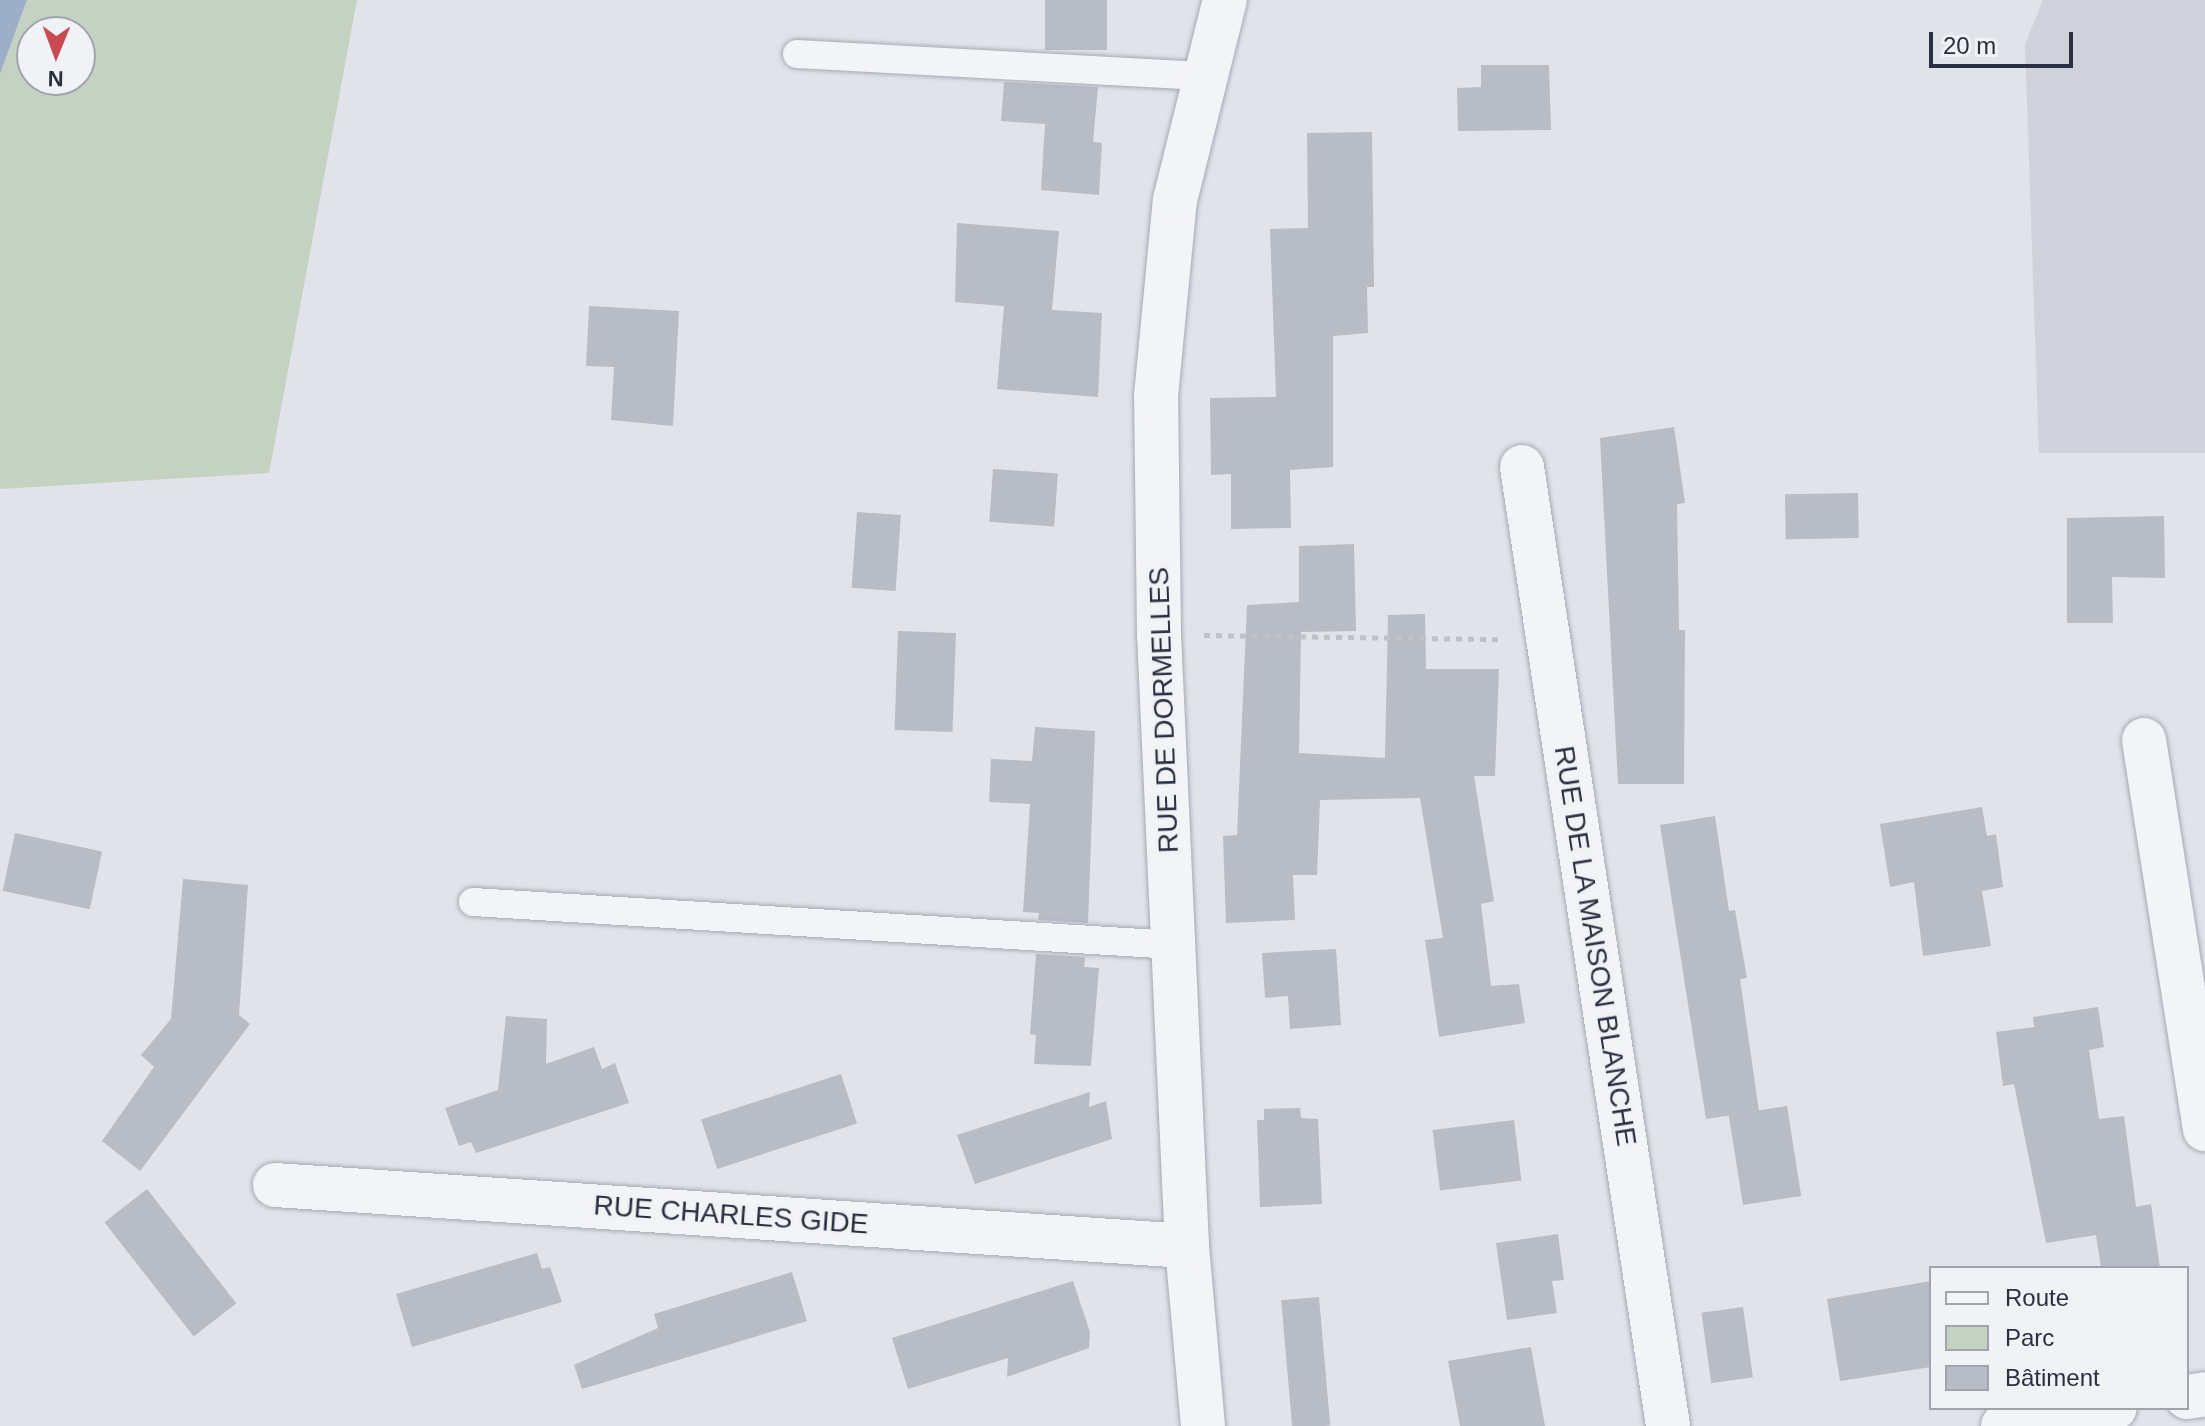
<!DOCTYPE html>
<html>
<head>
<meta charset="utf-8">
<style>
	body { margin:0 }
	#map { position:relative; width:2205px; height:1426px; overflow:hidden; background:#e0e3e9; font-family:Arial,sans-serif }
	div>[style] { position:absolute }
	.built>* { inset:0; background:#cfd2da }
	.green>* { inset:0; background:#c5d2c2 }
	.water>* { inset:0; background:#9daec7 }
	.building>* { inset:0; background:#b8bcc5; transform-origin:0 0 }
	.path>* { height:5px; margin-top:-2.5px; transform-origin:0; background:repeating-linear-gradient(90deg,#bfc1c7 0 6px,transparent 0 12px) }
	.roads { filter:drop-shadow(0 0 2px #a6aab3) drop-shadow(0 0 2px #a6aab3) }
	.service>* { height:28px; margin:-14px; padding:0 14px; transform-origin:14px; border-radius:14px; background:#f3f4f7 }
	.minor>* { height:44px; margin:-22px; padding:0 22px; transform-origin:22px; border-radius:22px; background:#f3f4f7 }
	span { translate:-50% -50%; white-space:nowrap; text-align:center; line-height:1.15; -webkit-text-stroke:7px #f0f2f6; paint-order:stroke }
	.street-label { font-size:28px; color:#2a303f }
	.legend { position:absolute; left:1929px; top:1266px; width:260px; height:144px; box-sizing:border-box; background:#f0f2f6; border:2px solid #a1a4ad; margin:0; padding:10px 14px; list-style:none; font-size:24px; color:#2a303f }
	.legend li { display:flex; align-items:center; gap:16px; height:40px }
	.legend b { width:40px; border:2px solid #a1a4ad }
	.north { position:absolute; left:16px; top:16px; width:80px; height:80px; box-sizing:border-box; background:#f0f2f6; border:2px solid #a1a4ad; border-radius:50%; rotate:181deg; font-size:22px; font-weight:700; line-height:32px; text-align:center; color:#2a303f }
	.north::after { content:''; display:block; margin:auto; width:28px; height:36px; background:#c84b54; clip-path:polygon(50% 0,100% 100%,50% 72%,0 100%) }
	.scale { position:absolute; left:1929px; top:32px; width:144px; height:36px; box-sizing:border-box; border:4px solid #2a303f; border-top:0; padding-left:10px; font-size:24px; line-height:28px; white-space:nowrap; color:#2a303f; -webkit-text-stroke:6px #f0f2f6; paint-order:stroke }
</style>
</head>
<body>
<div id="map">
	<div class="built">
		<i style="clip-path:polygon(2043px 0,2205px 0,2205px 453px,2039px 453px,2025px 44px)"></i>
	</div>
	<div class="green">
		<i style="clip-path:polygon(evenodd,27px 0,357px 0,269px 473px,0 489px,0 74px,27px 0,32px 32px,80px 32px,80px 80px,32px 80px,32px 32px)"></i>
	</div>
	<div class="water">
		<i style="clip-path:polygon(0 0,27px 0,0 74px)"></i>
	</div>
	<div class="building">
		<i style="left:1045px;top:0;width:62px;height:50px"></i>
		<i style="clip-path:polygon(1481px 65px,1549px 65px,1551px 130px,1458px 131px,1457px 88px,1481px 87px)"></i>
		<i style="clip-path:polygon(1004px 82px,1098px 87px,1093px 142px,1102px 143px,1099px 195px,1041px 190px,1045px 124px,1001px 121px)"></i>
		<i style="clip-path:polygon(1372px 132px,1374px 287px,1367px 287px,1368px 333px,1333px 336px,1333px 467px,1290px 470px,1291px 528px,1231px 529px,1231px 474px,1211px 475px,1210px 398px,1276px 397px,1270px 229px,1308px 228px,1307px 133px)"></i>
		<i style="clip-path:polygon(957px 223px,1059px 231px,1052px 310px,1102px 313px,1098px 397px,997px 389px,1004px 306px,955px 302px)"></i>
		<i style="clip-path:polygon(589px 306px,679px 311px,673px 426px,611px 420px,614px 367px,586px 366px)"></i>
		<i style="clip-path:polygon(1674px 427px,1685px 503px,1677px 504px,1679px 630px,1685px 630px,1684px 784px,1618px 784px,1600px 438px)"></i>
		<i style="left:993px;top:469px;width:65px;height:53px;rotate:4deg"></i>
		<i style="left:1858px;top:493px;width:45px;height:73px;rotate:89deg"></i>
		<i style="left:857px;top:512px;width:44px;height:76px;rotate:4deg"></i>
		<i style="clip-path:polygon(2164px 516px,2165px 578px,2112px 577px,2113px 623px,2067px 623px,2067px 518px)"></i>
		<i style="clip-path:polygon(1354px 544px,1356px 631px,1301px 632px,1299px 753px,1385px 758px,1388px 615px,1425px 614px,1426px 669px,1499px 669px,1495px 776px,1474px 776px,1494px 901px,1481px 904px,1491px 986px,1519px 984px,1525px 1023px,1439px 1037px,1425px 940px,1443px 938px,1420px 798px,1320px 800px,1317px 875px,1293px 875px,1295px 920px,1226px 923px,1223px 836px,1237px 835px,1247px 605px,1299px 602px,1299px 546px)"></i>
		<i style="left:898px;top:631px;width:58px;height:99px;rotate:2deg"></i>
		<i style="clip-path:polygon(1035px 727px,1095px 731px,1088px 923px,1038px 920px,1039px 913px,1023px 912px,1030px 804px,989px 802px,991px 759px,1032px 761px)"></i>
		<i style="clip-path:polygon(1982px 807px,1987px 836px,1996px 834px,2003px 887px,1982px 891px,1991px 946px,1923px 956px,1914px 882px,1890px 887px,1880px 824px)"></i>
		<i style="clip-path:polygon(1715px 816px,1729px 911px,1735px 910px,1747px 978px,1740px 979px,1759px 1111px,1706px 1119px,1660px 825px)"></i>
		<i style="left:15px;top:833px;width:89px;height:59px;rotate:12deg"></i>
		<i style="clip-path:polygon(183px 879px,248px 885px,239px 1015px,250px 1024px,140px 1171px,102px 1141px,154px 1067px,141px 1055px,171px 1019px)"></i>
		<i style="clip-path:polygon(1336px 949px,1341px 1025px,1290px 1029px,1288px 996px,1265px 998px,1262px 953px)"></i>
		<i style="clip-path:polygon(1036px 954px,1085px 957px,1084px 967px,1099px 968px,1091px 1066px,1034px 1064px,1036px 1035px,1030px 1034px)"></i>
		<i style="clip-path:polygon(2098px 1007px,2104px 1047px,2089px 1050px,2099px 1119px,2124px 1116px,2136px 1207px,2151px 1204px,2160px 1268px,2101px 1268px,2096px 1235px,2046px 1243px,2014px 1084px,2003px 1086px,1996px 1032px,2034px 1027px,2033px 1017px)"></i>
		<i style="clip-path:polygon(506px 1016px,547px 1019px,546px 1064px,594px 1047px,602px 1069px,615px 1063px,629px 1103px,476px 1153px,471px 1142px,459px 1146px,445px 1108px,498px 1090px)"></i>
		<i style="left:841px;top:1074px;width:52px;height:147px;rotate:72deg"></i>
		<i style="clip-path:polygon(1090px 1092px,1089px 1107px,1106px 1101px,1112px 1139px,975px 1184px,957px 1135px)"></i>
		<i style="left:1787px;top:1106px;width:91px;height:59px;rotate:81deg"></i>
		<i style="clip-path:polygon(1300px 1108px,1301px 1118px,1318px 1119px,1322px 1204px,1260px 1207px,1257px 1120px,1264px 1120px,1264px 1109px)"></i>
		<i style="left:1514px;top:1120px;width:61px;height:82px;rotate:83deg"></i>
		<i style="left:147px;top:1189px;width:145px;height:54px;rotate:52deg"></i>
		<i style="clip-path:polygon(1558px 1234px,1564px 1280px,1552px 1281px,1557px 1313px,1507px 1320px,1496px 1243px)"></i>
		<i style="clip-path:polygon(537px 1253px,542px 1269px,550px 1267px,562px 1302px,412px 1347px,396px 1294px)"></i>
		<i style="clip-path:polygon(792px 1272px,807px 1321px,582px 1389px,574px 1365px,658px 1328px,654px 1314px)"></i>
		<i style="clip-path:polygon(1073px 1281px,1090px 1332px,1089px 1348px,1007px 1377px,1008px 1358px,908px 1389px,892px 1338px)"></i>
		<i style="clip-path:polygon(1931px 1281px,1931px 1367px,1840px 1381px,1827px 1299px)"></i>
		<i style="left:1319px;top:1297px;width:129px;height:38px;rotate:85deg"></i>
		<i style="left:1743px;top:1307px;width:71px;height:42px;rotate:82deg"></i>
		<i style="clip-path:polygon(1531px 1347px,1545px 1426px,1460px 1426px,1448px 1361px)"></i>
	</div>
	<div class="path">
		<i style="left:1204px;top:635px;width:298px;rotate:0.8deg"></i>
	</div>
	<div class="roads">
		<div class="service">
			<i style="left:797px;top:54px;width:410px;rotate:3.1deg"></i>
			<i style="left:473px;top:902px;width:702px;rotate:3.51deg"></i>
		</div>
		<div class="minor">
			<i style="left:1522px;top:467px;width:970px;rotate:81.34deg"></i>
			<i style="left:2144px;top:740px;width:394px;rotate:81.1deg"></i>
			<i style="left:275px;top:1185px;width:914px;rotate:3.83deg"></i>
			<i style="left:2187px;top:1397px;width:18px;rotate:-9deg"></i>
			<i style="left:1203px;top:1426px;width:181px;rotate:-95.1deg"></i>
			<i style="left:1187px;top:1246px;width:612px;rotate:-92.62deg"></i>
			<i style="left:1159px;top:635px;width:239px;rotate:-90.7deg"></i>
			<i style="left:1156px;top:396px;width:197px;rotate:-84.5deg"></i>
			<i style="left:1175px;top:200px;width:206px;rotate:-76deg"></i>
			<i style="left:2003px;top:1426px;width:113px;rotate:-9.1deg"></i>
		</div>
	</div>
	<div class="street-label">
		<span style="left:1164px;top:710px;rotate:-92deg">RUE DE DORMELLES</span>
		<span style="left:1595px;top:946px;rotate:81deg">RUE DE LA MAISON BLANCHE</span>
		<span style="left:731px;top:1215px;rotate:4deg">RUE CHARLES GIDE</span>
	</div>
	<ul class="legend">
	<li><b style="height:10px;background:#f3f4f7"></b>Route</li>
	<li><b style="height:22px;background:#c5d2c2"></b>Parc</li>
	<li><b style="height:22px;background:#b8bcc5"></b>Bâtiment</li>
	</ul>
	<div class="north">N</div>
	<div class="scale">20 m</div>
</div>
</body>
</html>
